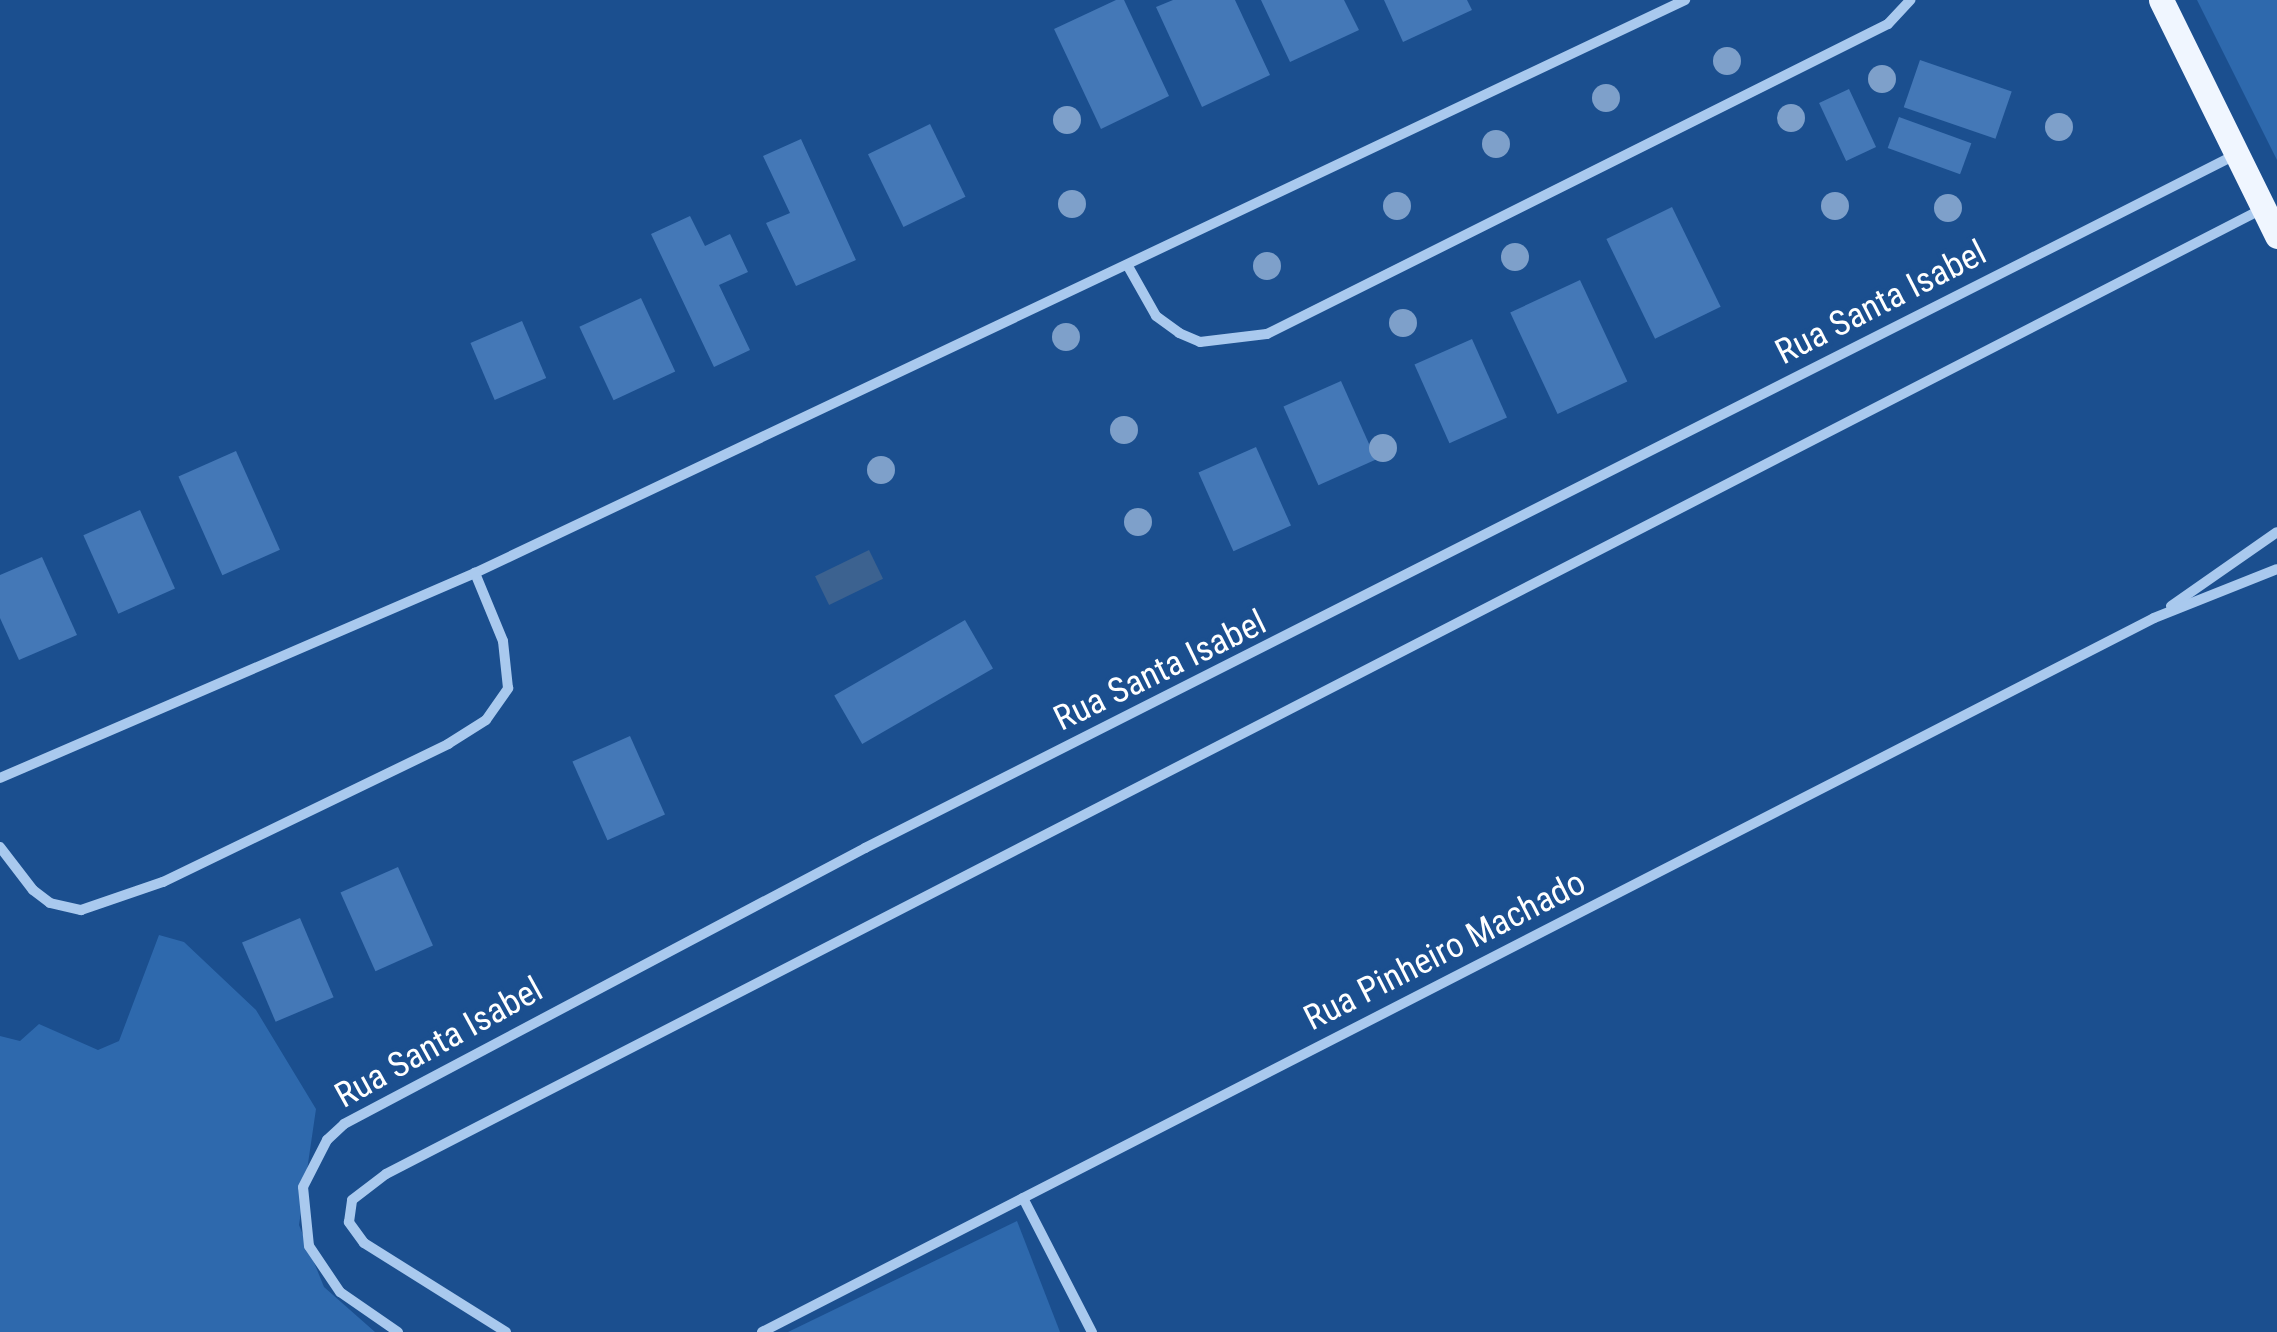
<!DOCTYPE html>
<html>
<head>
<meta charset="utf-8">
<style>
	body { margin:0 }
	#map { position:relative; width:2277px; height:1332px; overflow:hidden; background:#1b4f8f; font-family:"Roboto Condensed",sans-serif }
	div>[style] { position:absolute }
	.green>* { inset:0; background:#2e69ad }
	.water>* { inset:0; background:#3c6290; transform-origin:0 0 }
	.building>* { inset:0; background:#4478b7; transform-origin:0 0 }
	.minor>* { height:10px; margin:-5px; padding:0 5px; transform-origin:5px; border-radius:5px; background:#a9c9ee }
	.primary>* { height:25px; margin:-12.5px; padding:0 12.5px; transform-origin:12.5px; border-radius:12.5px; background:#f0f6ff }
	.trees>* { width:28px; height:28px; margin:-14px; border-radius:50%; background:#7ea0ca }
	span { translate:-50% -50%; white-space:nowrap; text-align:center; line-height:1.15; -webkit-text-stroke:8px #1b4f8f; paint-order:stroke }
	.street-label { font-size:35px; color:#fff }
</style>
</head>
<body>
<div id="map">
	<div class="green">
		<i style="clip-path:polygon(2197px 0,2277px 0,2277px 160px)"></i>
		<i style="clip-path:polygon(159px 935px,184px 942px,256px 1010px,316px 1109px,299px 1225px,324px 1287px,375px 1332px,0 1332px,0 1036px,20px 1041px,39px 1024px,98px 1050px,119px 1041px)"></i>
		<i style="clip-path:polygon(1017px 1221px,1060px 1332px,788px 1332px)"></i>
	</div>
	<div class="water">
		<i style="left:869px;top:550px;width:32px;height:60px;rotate:64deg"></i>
	</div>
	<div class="building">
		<i style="clip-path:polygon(1116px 0,1124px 0,1169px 96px,1101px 129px,1054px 29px)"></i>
		<i style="clip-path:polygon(1173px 0,1235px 0,1270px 75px,1202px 107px,1156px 7px)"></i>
		<i style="clip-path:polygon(1261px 0,1344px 0,1359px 30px,1290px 62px)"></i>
		<i style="clip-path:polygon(1384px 0,1467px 0,1472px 10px,1403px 42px)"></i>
		<i style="left:1920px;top:60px;width:97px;height:50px;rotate:19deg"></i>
		<i style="left:1849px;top:89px;width:64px;height:33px;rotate:65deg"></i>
		<i style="left:1899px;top:117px;width:77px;height:33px;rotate:20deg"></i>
		<i style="left:930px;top:124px;width:81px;height:69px;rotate:64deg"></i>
		<i style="clip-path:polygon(801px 139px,856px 260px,796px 286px,766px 223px,790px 213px,763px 156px)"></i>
		<i style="left:1672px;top:207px;width:111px;height:73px;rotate:64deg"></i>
		<i style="clip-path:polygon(690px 216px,705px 246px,730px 234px,748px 272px,719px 285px,750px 350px,714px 367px,651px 234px)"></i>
		<i style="left:1580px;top:280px;width:112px;height:77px;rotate:65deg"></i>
		<i style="left:641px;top:298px;width:81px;height:68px;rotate:65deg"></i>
		<i style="left:522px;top:321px;width:62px;height:56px;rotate:67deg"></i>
		<i style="left:1472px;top:339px;width:86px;height:63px;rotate:66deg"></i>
		<i style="left:1341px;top:381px;width:86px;height:63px;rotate:66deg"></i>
		<i style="left:1256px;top:447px;width:86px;height:63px;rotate:66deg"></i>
		<i style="left:236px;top:451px;width:108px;height:63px;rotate:66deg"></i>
		<i style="left:140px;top:510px;width:86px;height:62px;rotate:66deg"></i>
		<i style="clip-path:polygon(42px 557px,77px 635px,19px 660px,0 618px,0 575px)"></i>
		<i style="left:965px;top:620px;width:56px;height:151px;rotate:60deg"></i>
		<i style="left:630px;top:736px;width:86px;height:63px;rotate:66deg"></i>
		<i style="left:398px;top:867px;width:86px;height:63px;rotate:66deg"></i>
		<i style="left:300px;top:918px;width:86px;height:63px;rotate:67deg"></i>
	</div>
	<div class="minor">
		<i style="left:1129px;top:268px;width:55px;rotate:60.6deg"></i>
		<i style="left:1156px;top:316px;width:29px;rotate:36deg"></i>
		<i style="left:1179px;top:333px;width:23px;rotate:23deg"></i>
		<i style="left:1200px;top:342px;width:67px;rotate:-6.8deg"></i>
		<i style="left:1267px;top:334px;width:694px;rotate:-26.53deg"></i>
		<i style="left:1888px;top:24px;width:33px;rotate:-47deg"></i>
		<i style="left:2171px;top:606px;width:129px;rotate:-34.9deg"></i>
		<i style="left:0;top:778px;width:517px;rotate:-23.34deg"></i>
		<i style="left:475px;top:573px;width:1339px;rotate:-25.34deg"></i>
		<i style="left:0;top:847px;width:54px;rotate:52.5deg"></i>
		<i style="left:33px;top:890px;width:21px;rotate:37deg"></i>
		<i style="left:50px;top:903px;width:32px;rotate:13deg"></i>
		<i style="left:81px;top:910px;width:87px;rotate:-18.9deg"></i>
		<i style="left:163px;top:882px;width:317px;rotate:-25.8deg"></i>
		<i style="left:448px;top:744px;width:45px;rotate:-32.3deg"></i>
		<i style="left:486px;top:720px;width:39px;rotate:-55deg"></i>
		<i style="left:508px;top:688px;width:47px;rotate:-96.1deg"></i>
		<i style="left:503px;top:641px;width:74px;rotate:-112.4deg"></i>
		<i style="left:1023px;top:1198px;width:151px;rotate:62.8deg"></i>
		<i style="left:398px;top:1332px;width:70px;rotate:-145.4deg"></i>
		<i style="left:340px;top:1292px;width:55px;rotate:-124deg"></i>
		<i style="left:309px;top:1246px;width:59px;rotate:-95.8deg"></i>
		<i style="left:303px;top:1187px;width:53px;rotate:-62.9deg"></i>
		<i style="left:327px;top:1140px;width:23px;rotate:-43deg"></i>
		<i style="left:344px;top:1124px;width:590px;rotate:-27.91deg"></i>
		<i style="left:865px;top:848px;width:1538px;rotate:-26.83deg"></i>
		<i style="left:506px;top:1332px;width:168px;rotate:-147.9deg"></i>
		<i style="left:364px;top:1243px;width:26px;rotate:-126deg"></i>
		<i style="left:349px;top:1222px;width:22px;rotate:-82deg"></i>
		<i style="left:352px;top:1200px;width:43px;rotate:-37.4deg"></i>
		<i style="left:386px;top:1174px;width:2110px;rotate:-27.22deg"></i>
		<i style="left:762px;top:1332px;width:1564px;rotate:-27.15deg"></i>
		<i style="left:2154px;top:618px;width:132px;rotate:-21.7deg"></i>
	</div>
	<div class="primary">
		<i style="left:2161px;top:0;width:263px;rotate:63.8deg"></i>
	</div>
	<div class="trees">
		<i style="left:1727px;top:61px"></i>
		<i style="left:1882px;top:79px"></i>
		<i style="left:1606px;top:98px"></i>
		<i style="left:1791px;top:118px"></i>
		<i style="left:1067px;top:120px"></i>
		<i style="left:2059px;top:127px"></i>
		<i style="left:1496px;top:144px"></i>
		<i style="left:1072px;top:204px"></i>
		<i style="left:1397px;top:206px"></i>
		<i style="left:1835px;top:206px"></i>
		<i style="left:1948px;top:208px"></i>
		<i style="left:1515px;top:257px"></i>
		<i style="left:1267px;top:266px"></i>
		<i style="left:1403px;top:323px"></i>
		<i style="left:1066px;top:337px"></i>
		<i style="left:1124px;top:430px"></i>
		<i style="left:1383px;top:448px"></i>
		<i style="left:881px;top:470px"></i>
		<i style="left:1138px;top:522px"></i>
	</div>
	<div class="street-label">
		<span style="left:1881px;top:303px;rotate:-27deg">Rua Santa Isabel</span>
		<span style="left:1160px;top:671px;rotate:-26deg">Rua Santa Isabel</span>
		<span style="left:1445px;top:951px;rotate:-27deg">Rua Pinheiro Machado</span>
		<span style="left:439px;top:1043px;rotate:-29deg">Rua Santa Isabel</span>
	</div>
</div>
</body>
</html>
